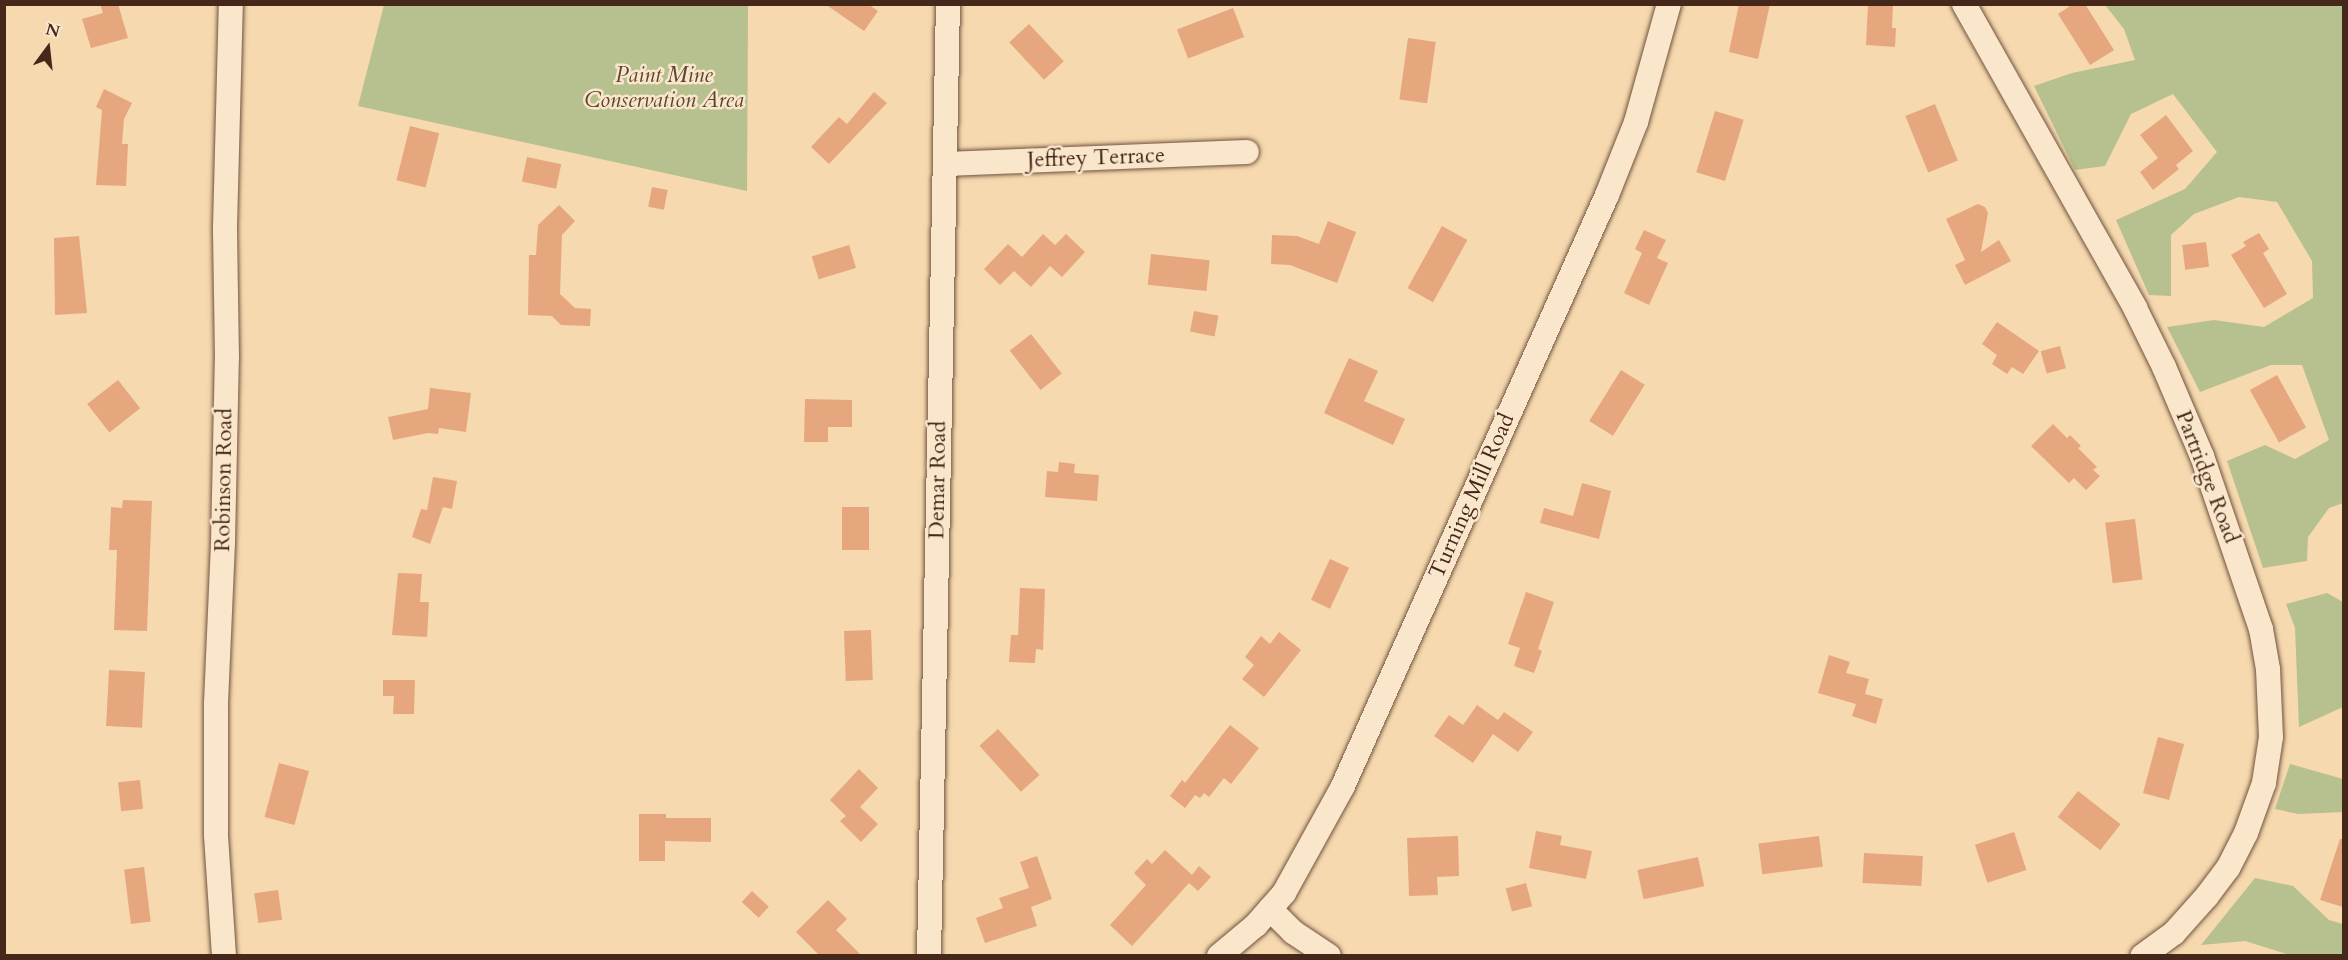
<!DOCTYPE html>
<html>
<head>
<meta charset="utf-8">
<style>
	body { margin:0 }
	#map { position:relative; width:2348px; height:960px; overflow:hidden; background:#f6d9af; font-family:Cardo,serif }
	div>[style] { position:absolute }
	.green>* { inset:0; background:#b7c08f }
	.building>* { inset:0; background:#e6a77e; transform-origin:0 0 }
	.roads { filter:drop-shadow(0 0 2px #71543e) drop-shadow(0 0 2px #71543e) }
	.minor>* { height:24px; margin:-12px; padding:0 12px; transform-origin:12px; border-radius:12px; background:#f9e6cb }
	span { translate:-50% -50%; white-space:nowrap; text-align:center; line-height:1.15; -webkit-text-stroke:5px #f9e6cb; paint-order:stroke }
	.park-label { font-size:22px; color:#5c4631; font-style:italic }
	.street-label { font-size:22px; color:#452819 }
	.frame { position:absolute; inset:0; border:6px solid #452819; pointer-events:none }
	.north { position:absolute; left:18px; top:18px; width:60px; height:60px; -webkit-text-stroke:4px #f9e6cb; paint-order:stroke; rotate:15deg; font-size:16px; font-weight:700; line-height:24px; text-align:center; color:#452819 }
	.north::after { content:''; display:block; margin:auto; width:21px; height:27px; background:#452819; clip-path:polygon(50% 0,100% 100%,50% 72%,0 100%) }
</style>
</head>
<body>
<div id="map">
	<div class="green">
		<i style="clip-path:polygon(384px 5px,748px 5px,747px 191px,358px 106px)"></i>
		<i style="clip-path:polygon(2105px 5px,2343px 5px,2343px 503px,2329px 508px,2308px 537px,2307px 561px,2263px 568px,2227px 461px,2265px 445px,2295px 459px,2329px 440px,2302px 365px,2271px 365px,2200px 392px,2167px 327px,2214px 320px,2264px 327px,2313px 298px,2312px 261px,2277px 202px,2239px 197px,2194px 214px,2171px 235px,2171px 296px,2149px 295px,2116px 220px,2185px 189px,2217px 152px,2173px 94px,2131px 114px,2105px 166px,2075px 170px,2034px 86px,2072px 73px,2135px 60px,2124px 29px)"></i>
		<i style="clip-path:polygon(2327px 593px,2343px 602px,2343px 707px,2299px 727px,2295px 628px,2286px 604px)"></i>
		<i style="clip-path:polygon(2290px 764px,2343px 779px,2343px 812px,2298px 814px,2275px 809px)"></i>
		<i style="clip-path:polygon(2255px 878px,2293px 886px,2329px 920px,2343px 924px,2343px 955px,2290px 955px,2245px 941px,2201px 945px)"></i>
	</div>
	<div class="building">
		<i style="clip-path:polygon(100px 4px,118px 4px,128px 38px,91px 48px,82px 19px,103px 13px)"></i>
		<i style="clip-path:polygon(825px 4px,868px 4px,878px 11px,864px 31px)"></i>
		<i style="clip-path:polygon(1739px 4px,1770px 4px,1758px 59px,1729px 52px)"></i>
		<i style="clip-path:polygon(1868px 4px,1893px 4px,1892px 28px,1896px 28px,1895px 47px,1866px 45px)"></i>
		<i style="clip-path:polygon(2073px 4px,2085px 4px,2114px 50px,2090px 65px,2058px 14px)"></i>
		<i style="left:1233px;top:8px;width:31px;height:60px;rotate:69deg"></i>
		<i style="left:1029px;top:24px;width:51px;height:27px;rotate:47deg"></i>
		<i style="left:1408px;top:38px;width:28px;height:62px;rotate:8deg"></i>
		<i style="clip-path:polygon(104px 89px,132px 103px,124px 119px,122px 144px,128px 144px,126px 186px,96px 185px,102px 110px,96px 107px)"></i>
		<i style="clip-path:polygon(874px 92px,887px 103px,829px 164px,811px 147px,839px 117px,847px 124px)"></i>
		<i style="left:1935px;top:104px;width:61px;height:32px;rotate:68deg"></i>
		<i style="left:1715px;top:111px;width:30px;height:64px;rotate:17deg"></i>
		<i style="clip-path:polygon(2166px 115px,2193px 151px,2176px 165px,2179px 169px,2153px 190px,2140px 172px,2158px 158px,2140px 135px)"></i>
		<i style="left:410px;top:126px;width:30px;height:56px;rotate:14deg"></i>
		<i style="left:527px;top:157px;width:35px;height:25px;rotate:12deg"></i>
		<i style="left:652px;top:187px;width:16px;height:20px;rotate:11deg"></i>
		<i style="clip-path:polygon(1978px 204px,1985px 207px,1988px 213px,1981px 252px,1999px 240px,2011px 261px,1965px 285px,1955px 265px,1965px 260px,1946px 219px)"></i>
		<i style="clip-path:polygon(559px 205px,575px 221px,562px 235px,560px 294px,575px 308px,591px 309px,590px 326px,561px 325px,552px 316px,528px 315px,529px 255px,536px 255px,538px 225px)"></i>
		<i style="clip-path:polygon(1328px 221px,1356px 232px,1337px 283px,1290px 265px,1271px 264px,1272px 235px,1297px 236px,1319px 244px)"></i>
		<i style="left:1442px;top:226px;width:29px;height:71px;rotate:29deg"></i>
		<i style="clip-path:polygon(1644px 230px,1666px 240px,1657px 258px,1668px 263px,1649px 305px,1624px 293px,1642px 253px,1635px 249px)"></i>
		<i style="clip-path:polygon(2259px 233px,2269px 249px,2263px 253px,2287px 294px,2264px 308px,2231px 255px,2246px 246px,2243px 242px)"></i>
		<i style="clip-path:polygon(1043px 234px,1055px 245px,1066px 234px,1085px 252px,1062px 277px,1050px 266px,1031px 287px,1014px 271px,1000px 285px,984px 269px,1008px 244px,1022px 257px)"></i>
		<i style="clip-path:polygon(79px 236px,87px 313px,55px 315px,54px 238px)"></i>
		<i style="left:2206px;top:242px;width:25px;height:24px;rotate:83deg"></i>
		<i style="left:849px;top:245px;width:24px;height:39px;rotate:73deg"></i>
		<i style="left:1151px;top:254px;width:59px;height:31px;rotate:6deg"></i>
		<i style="left:1194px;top:311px;width:25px;height:21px;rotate:11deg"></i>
		<i style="clip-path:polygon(1997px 322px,2039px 351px,2023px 374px,2012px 367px,2007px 374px,1992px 364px,1997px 355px,1982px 344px)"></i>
		<i style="left:1031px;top:334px;width:50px;height:27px;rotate:52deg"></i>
		<i style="left:2060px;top:346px;width:23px;height:20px;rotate:75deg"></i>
		<i style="clip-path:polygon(1349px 358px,1378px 371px,1364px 401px,1405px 419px,1393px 445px,1324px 413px)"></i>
		<i style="left:1621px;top:370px;width:28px;height:60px;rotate:32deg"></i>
		<i style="left:2277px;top:375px;width:60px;height:31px;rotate:61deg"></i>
		<i style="left:118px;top:380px;width:36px;height:39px;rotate:52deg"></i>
		<i style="clip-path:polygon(430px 388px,471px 393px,466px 432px,439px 428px,438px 434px,428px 433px,393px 440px,388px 417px,428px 409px)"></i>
		<i style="clip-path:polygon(805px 399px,852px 400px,852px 427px,828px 427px,828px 442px,804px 442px)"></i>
		<i style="clip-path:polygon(2053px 424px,2067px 438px,2070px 435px,2081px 446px,2078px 448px,2097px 467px,2093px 470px,2100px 476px,2086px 490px,2074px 478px,2069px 483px,2031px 446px)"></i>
		<i style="clip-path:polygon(1059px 462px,1075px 464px,1074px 473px,1099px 475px,1097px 501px,1045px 497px,1047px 471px,1058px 472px)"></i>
		<i style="clip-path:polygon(433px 477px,457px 481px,452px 509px,443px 507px,430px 544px,412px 537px,421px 509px,427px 510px)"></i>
		<i style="clip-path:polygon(1582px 483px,1611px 491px,1599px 539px,1540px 523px,1544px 508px,1573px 516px)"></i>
		<i style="clip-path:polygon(123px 500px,152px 501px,147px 631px,114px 630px,117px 550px,109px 550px,111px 507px,122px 508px)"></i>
		<i style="left:842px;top:507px;width:27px;height:43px"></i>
		<i style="left:2135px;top:519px;width:61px;height:30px;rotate:83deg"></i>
		<i style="left:1330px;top:559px;width:21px;height:45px;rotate:25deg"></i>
		<i style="clip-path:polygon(398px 573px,422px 574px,420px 602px,429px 602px,427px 637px,392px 635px)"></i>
		<i style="clip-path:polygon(1020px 588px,1045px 589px,1043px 650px,1036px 649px,1035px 663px,1009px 662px,1011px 635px,1018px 635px)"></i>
		<i style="clip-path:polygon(1526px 592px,1554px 602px,1538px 649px,1542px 651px,1534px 673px,1514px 666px,1520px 648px,1508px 644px)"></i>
		<i style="left:871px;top:630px;width:50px;height:27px;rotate:88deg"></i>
		<i style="clip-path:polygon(1279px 632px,1301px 650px,1264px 697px,1242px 679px,1254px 665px,1245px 657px,1261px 636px,1270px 644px)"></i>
		<i style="clip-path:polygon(1829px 655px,1850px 662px,1846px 673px,1869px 679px,1865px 694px,1883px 699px,1876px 724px,1852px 716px,1856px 704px,1818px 693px)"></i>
		<i style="left:109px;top:670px;width:36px;height:56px;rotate:3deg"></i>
		<i style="clip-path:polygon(383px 680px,415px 680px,414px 714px,393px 714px,394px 696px,383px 696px)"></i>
		<i style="clip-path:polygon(1477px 705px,1498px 720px,1504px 712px,1533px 732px,1518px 752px,1493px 734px,1473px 763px,1434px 736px,1449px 715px,1463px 725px)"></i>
		<i style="clip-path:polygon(1230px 725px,1259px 748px,1231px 784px,1224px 778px,1209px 797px,1204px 793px,1200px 798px,1195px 795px,1185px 808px,1170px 796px,1182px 780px,1185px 783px)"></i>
		<i style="left:998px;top:729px;width:62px;height:25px;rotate:48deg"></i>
		<i style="left:2158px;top:737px;width:27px;height:58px;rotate:15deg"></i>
		<i style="left:279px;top:763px;width:31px;height:56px;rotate:15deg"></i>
		<i style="clip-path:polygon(859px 769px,878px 788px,860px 807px,878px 824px,861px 842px,840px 821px,846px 816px,830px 800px)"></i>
		<i style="left:140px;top:780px;width:29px;height:22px;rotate:84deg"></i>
		<i style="left:2078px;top:791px;width:54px;height:33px;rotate:38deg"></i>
		<i style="clip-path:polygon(639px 814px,666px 814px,666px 818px,711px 818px,711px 842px,665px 841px,665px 861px,639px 861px)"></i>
		<i style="clip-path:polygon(1536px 831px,1562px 836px,1560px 845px,1592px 851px,1586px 879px,1529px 868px)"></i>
		<i style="left:2014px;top:832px;width:40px;height:41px;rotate:72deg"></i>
		<i style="clip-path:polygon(1458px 836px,1459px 876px,1437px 877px,1438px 895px,1409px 896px,1407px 838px)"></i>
		<i style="left:1819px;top:836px;width:31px;height:61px;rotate:83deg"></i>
		<i style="clip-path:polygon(2340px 839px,2343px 839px,2343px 907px,2320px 900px)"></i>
		<i style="clip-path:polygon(1165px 850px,1192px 875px,1199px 866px,1211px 877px,1198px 891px,1189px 883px,1132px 946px,1110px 925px,1146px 885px,1134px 873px,1147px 859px,1152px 864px)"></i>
		<i style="left:1864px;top:853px;width:59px;height:30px;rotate:3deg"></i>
		<i style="clip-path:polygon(1037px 856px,1052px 899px,1031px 907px,1037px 926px,985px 943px,976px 918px,1003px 908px,999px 898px,1029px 888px,1020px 862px)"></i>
		<i style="left:1698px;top:857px;width:30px;height:62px;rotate:78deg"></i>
		<i style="left:144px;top:867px;width:55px;height:20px;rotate:83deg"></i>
		<i style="left:1526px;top:883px;width:24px;height:21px;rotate:75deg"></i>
		<i style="left:278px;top:890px;width:30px;height:24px;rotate:82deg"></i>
		<i style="left:752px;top:891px;width:23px;height:15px;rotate:43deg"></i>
		<i style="clip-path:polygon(828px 900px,847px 919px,836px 930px,862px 956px,820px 956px,796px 932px)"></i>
	</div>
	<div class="roads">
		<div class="minor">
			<i style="left:1964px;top:4px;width:349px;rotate:60.6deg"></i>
			<i style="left:2135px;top:308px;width:66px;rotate:63.8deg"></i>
			<i style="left:2164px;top:367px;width:97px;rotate:66.9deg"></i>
			<i style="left:2202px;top:456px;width:183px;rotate:71.2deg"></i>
			<i style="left:2261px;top:629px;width:41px;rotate:80.1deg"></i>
			<i style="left:2268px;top:669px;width:68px;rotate:87.5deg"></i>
			<i style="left:2271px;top:737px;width:47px;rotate:98.7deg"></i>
			<i style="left:2264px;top:783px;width:53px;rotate:109.8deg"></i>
			<i style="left:2246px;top:833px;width:39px;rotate:117deg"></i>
			<i style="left:2228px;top:868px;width:35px;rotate:127deg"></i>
			<i style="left:2207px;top:896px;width:50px;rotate:131.7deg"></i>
			<i style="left:2174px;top:933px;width:39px;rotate:144deg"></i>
			<i style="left:945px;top:164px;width:302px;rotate:-2.3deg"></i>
			<i style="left:1270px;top:909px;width:33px;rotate:45deg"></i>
			<i style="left:1293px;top:932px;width:43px;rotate:33.7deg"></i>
			<i style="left:224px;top:956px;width:121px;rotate:-93.8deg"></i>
			<i style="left:216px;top:835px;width:132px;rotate:-90deg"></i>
			<i style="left:216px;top:703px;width:160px;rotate:-87.5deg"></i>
			<i style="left:223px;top:543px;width:185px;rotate:-88.8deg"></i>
			<i style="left:227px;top:358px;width:131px;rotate:-90.9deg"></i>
			<i style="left:225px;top:227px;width:223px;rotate:-88.5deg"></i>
			<i style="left:929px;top:956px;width:952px;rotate:-88.86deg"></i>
			<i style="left:1219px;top:956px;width:48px;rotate:-40deg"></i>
			<i style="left:1256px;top:925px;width:43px;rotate:-48.8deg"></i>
			<i style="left:1284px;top:893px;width:122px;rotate:-61.1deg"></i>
			<i style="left:1343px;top:786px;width:647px;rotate:-65.93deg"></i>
			<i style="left:1607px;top:195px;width:79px;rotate:-68.3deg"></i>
			<i style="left:1636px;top:122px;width:123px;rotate:-74.4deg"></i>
		</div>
	</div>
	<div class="park-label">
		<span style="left:664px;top:88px">Paint Mine<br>Conservation Area</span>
	</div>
	<div class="street-label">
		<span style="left:1096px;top:158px;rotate:-2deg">Jeffrey Terrace</span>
		<span style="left:2207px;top:477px;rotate:69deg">Partridge Road</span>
		<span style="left:224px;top:480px;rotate:-89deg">Robinson Road</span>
		<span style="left:938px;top:480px;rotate:-89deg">Demar Road</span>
		<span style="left:1472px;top:496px;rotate:-66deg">Turning Mill Road</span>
	</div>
	<div class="frame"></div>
	<div class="north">N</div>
</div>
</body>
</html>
